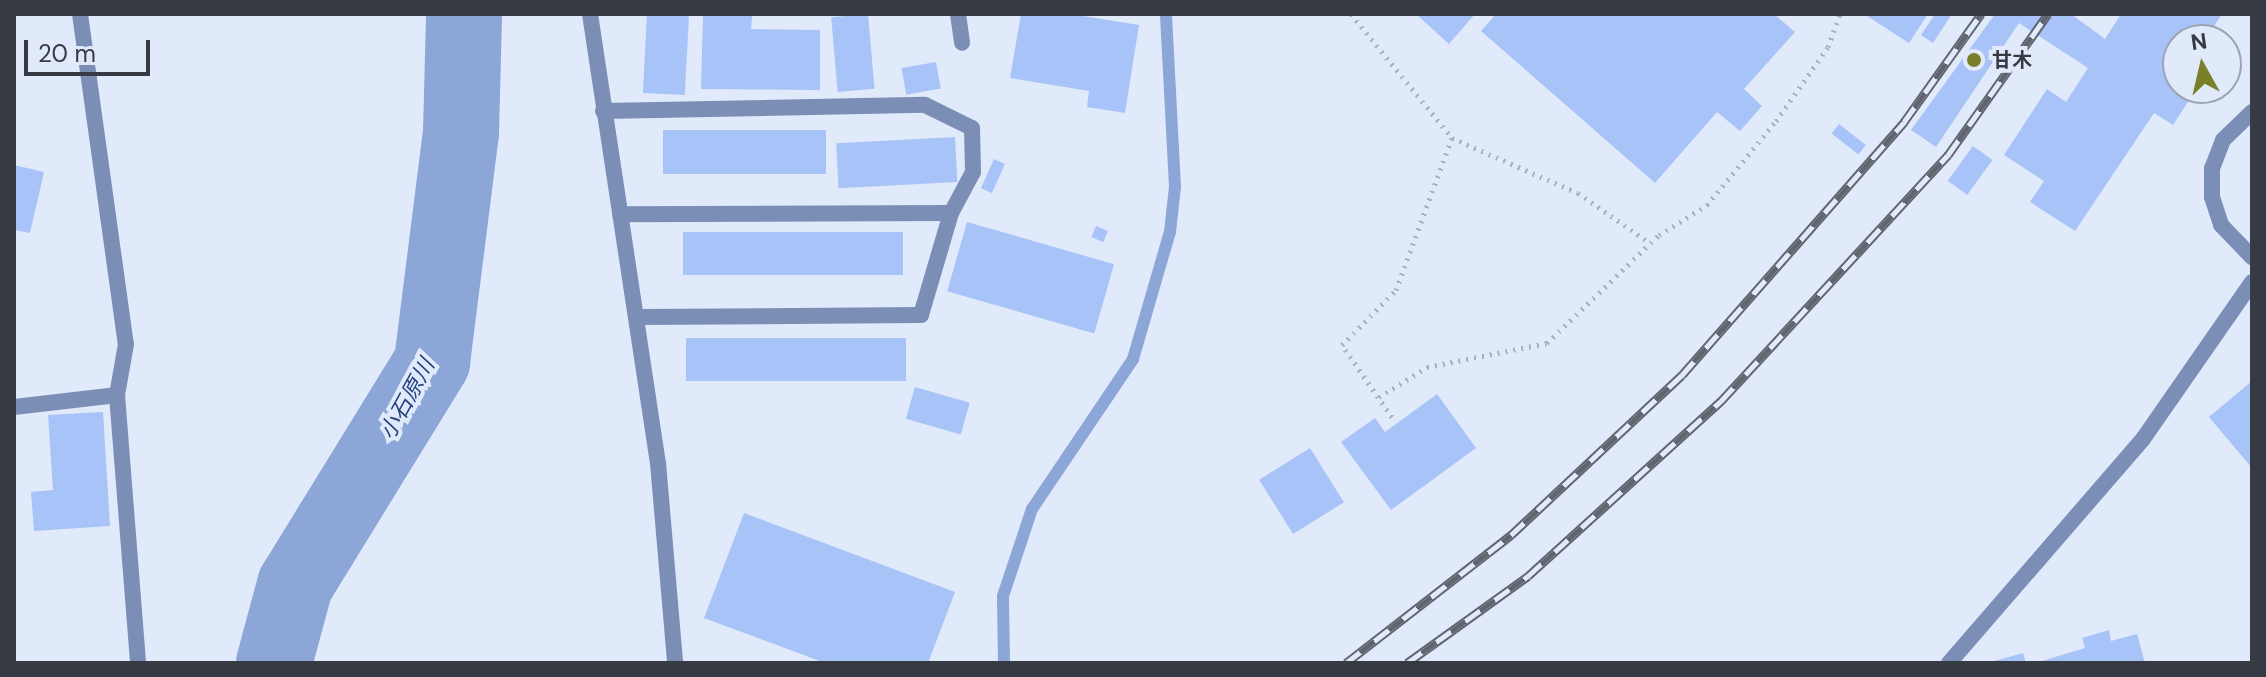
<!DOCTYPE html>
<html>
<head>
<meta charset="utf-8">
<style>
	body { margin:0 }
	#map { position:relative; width:2266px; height:677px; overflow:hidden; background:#e1eafb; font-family:"DM Sans","Noto Sans JP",sans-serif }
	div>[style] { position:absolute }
	.stream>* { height:12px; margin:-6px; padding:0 6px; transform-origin:6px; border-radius:6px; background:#8ca6d8 }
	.river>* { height:76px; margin:-38px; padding:0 38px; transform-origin:38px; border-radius:38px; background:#8ca6d8 }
	.building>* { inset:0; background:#a8c3f7; transform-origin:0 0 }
	.path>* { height:5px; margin-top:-2.5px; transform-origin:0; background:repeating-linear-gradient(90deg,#a9b1bf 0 2px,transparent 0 8px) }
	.street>* { height:16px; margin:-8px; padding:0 8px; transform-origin:8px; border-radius:8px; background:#7b8fb6 }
	.rail>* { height:9px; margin-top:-4.5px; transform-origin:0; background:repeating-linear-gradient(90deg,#e1eafb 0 18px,#60656f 0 36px); box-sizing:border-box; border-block:2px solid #60656f }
	.dots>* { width:22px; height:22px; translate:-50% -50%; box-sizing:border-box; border:4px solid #e1eafb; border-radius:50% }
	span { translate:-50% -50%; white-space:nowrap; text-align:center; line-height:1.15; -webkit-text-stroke:8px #e1eafb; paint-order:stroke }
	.poi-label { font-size:20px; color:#363a42; font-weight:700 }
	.left { translate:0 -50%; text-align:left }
	.water-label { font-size:22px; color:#25427f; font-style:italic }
	.frame { position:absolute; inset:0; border:16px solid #363a42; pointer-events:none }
	.north { position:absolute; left:2162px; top:24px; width:80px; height:80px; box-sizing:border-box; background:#e1eafb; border:2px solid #9da4b1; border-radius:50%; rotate:352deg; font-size:22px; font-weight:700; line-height:32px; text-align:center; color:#363a42 }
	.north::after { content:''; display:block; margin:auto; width:28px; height:36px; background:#7a802a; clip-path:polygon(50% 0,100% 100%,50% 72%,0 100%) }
	.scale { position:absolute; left:24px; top:40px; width:126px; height:36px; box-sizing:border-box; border:4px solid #363a42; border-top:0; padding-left:10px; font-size:24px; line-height:28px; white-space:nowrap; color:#363a42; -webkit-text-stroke:6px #e1eafb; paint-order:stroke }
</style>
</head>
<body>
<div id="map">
	<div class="stream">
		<i style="left:1004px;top:663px;width:67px;rotate:-90.9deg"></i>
		<i style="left:1003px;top:596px;width:92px;rotate:-71.6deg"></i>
		<i style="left:1032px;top:509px;width:181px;rotate:-56deg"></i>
		<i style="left:1133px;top:359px;width:132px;rotate:-73.8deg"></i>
		<i style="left:1170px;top:232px;width:45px;rotate:-83.7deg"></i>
		<i style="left:1175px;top:187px;width:173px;rotate:-93deg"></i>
	</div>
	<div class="river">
		<i style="left:274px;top:663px;width:81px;rotate:-74.9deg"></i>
		<i style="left:295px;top:585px;width:262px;rotate:-58.4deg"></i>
		<i style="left:432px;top:362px;width:232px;rotate:-82.8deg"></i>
		<i style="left:461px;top:132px;width:118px;rotate:-88.5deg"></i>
	</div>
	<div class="building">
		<i style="left:647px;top:14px;width:42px;height:79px;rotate:3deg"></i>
		<i style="left:868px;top:14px;width:75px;height:37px;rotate:85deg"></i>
		<i style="clip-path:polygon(1021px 14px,1070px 14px,1139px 25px,1125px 113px,1087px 107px,1089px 91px,1010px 78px)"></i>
		<i style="clip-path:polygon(1416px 14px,1475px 14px,1449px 44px)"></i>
		<i style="clip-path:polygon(1496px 14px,1774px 14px,1795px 32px,1744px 89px,1762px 106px,1740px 131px,1717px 112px,1655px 183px,1481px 31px)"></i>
		<i style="clip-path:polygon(1864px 14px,1928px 14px,1909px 43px)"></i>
		<i style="clip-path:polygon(1935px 14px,1952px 14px,1933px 43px,1921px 35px)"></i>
		<i style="clip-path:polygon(1995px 14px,2071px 14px,2105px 39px,2121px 14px,2222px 14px,2205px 40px,2178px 40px,2178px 88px,2197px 88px,2173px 125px,2154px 113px,2075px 231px,2030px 202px,2044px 181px,2004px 155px,2047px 89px,2066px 102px,2088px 68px,2019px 23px,1936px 147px,1911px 130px)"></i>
		<i style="clip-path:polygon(703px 15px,752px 16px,751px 29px,820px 30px,820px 90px,701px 89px)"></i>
		<i style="left:936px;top:62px;width:27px;height:35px;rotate:80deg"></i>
		<i style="left:1839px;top:124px;width:34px;height:12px;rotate:38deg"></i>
		<i style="left:663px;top:130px;width:163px;height:44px"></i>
		<i style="left:955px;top:137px;width:45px;height:119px;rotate:87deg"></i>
		<i style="left:1973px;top:146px;width:24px;height:43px;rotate:36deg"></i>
		<i style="left:994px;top:159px;width:12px;height:32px;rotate:24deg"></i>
		<i style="clip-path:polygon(14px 165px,44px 172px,30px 233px,14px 230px)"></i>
		<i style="left:967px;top:222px;width:153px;height:72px;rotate:16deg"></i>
		<i style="left:1096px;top:226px;width:13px;height:12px;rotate:23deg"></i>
		<i style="left:683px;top:232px;width:220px;height:43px"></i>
		<i style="left:686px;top:338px;width:220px;height:43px"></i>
		<i style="clip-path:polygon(2252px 381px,2252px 468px,2209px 417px)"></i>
		<i style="left:915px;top:387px;width:57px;height:33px;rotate:16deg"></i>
		<i style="clip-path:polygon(1437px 394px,1476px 448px,1391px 510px,1341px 442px,1375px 418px,1385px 432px)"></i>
		<i style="clip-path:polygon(103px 412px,110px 526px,34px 531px,31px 492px,53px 490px,48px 415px)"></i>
		<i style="left:1310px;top:448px;width:64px;height:60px;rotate:58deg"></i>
		<i style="clip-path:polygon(744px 513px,955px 592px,928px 663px,825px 663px,704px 618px)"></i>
		<i style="clip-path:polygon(2109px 630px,2111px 641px,2137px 634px,2145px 663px,2035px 663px,2085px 648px,2082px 638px)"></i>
		<i style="clip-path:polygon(2023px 653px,2026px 663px,1991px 663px,1991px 662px)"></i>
	</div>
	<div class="path">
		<i style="left:1351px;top:14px;width:160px;rotate:50.8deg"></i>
		<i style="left:1452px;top:138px;width:137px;rotate:23.6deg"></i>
		<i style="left:1578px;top:193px;width:88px;rotate:34.8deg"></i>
		<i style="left:1379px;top:397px;width:57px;rotate:-32deg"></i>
		<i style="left:1427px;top:367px;width:122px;rotate:-11.3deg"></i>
		<i style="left:1547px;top:343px;width:156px;rotate:-44deg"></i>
		<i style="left:1659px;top:235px;width:57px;rotate:-32deg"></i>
		<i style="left:1707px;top:205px;width:109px;rotate:-50.6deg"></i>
		<i style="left:1776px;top:121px;width:90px;rotate:-54.9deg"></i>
		<i style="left:1828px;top:47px;width:35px;rotate:-70deg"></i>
		<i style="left:1392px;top:417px;width:88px;rotate:-124.8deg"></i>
		<i style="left:1342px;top:345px;width:77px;rotate:-45.5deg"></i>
		<i style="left:1396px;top:290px;width:162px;rotate:-69.8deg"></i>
	</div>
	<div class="street">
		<i style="left:80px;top:14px;width:333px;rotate:82.1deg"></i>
		<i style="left:126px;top:344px;width:52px;rotate:100deg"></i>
		<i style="left:117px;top:395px;width:269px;rotate:85.5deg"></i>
		<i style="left:590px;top:14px;width:454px;rotate:81.4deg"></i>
		<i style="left:658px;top:463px;width:201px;rotate:85.1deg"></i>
		<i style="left:958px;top:14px;width:29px;rotate:82deg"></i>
		<i style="left:603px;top:111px;width:322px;rotate:-1.1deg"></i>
		<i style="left:925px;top:105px;width:52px;rotate:26.1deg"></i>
		<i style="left:972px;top:128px;width:44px;rotate:88.7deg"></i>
		<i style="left:973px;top:172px;width:47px;rotate:118.2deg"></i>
		<i style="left:951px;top:213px;width:331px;rotate:179.8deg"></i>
		<i style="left:2252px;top:112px;width:40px;rotate:136deg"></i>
		<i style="left:2223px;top:140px;width:30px;rotate:111deg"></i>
		<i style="left:2212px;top:168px;width:29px;rotate:90deg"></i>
		<i style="left:2212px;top:197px;width:29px;rotate:72deg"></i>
		<i style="left:2221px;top:225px;width:45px;rotate:45.9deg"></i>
		<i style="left:639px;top:317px;width:282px;rotate:-0.4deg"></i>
		<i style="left:921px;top:315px;width:106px;rotate:-73.6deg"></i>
		<i style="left:14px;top:407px;width:104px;rotate:-6.6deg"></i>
		<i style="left:1949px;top:663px;width:296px;rotate:-49.1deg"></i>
		<i style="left:2143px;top:439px;width:191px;rotate:-55.2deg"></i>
	</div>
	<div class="rail">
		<i style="left:1346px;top:663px;width:209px;rotate:-37.8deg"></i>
		<i style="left:1511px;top:535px;width:234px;rotate:-43.1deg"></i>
		<i style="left:1682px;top:375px;width:337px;rotate:-48.7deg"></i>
		<i style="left:1904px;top:122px;width:133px;rotate:-54.5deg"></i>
		<i style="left:1407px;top:663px;width:149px;rotate:-35.7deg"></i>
		<i style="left:1528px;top:576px;width:261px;rotate:-42.2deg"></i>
		<i style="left:1721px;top:401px;width:335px;rotate:-47.3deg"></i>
		<i style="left:1948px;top:155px;width:173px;rotate:-54.7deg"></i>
	</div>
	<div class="dots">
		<i style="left:1974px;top:60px;background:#7a802a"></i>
	</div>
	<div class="poi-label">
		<span class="left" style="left:1992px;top:60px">甘木</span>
	</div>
	<div class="water-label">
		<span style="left:407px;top:399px;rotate:-61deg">小石原川</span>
	</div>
	<div class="frame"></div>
	<div class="north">N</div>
	<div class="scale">20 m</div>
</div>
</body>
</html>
